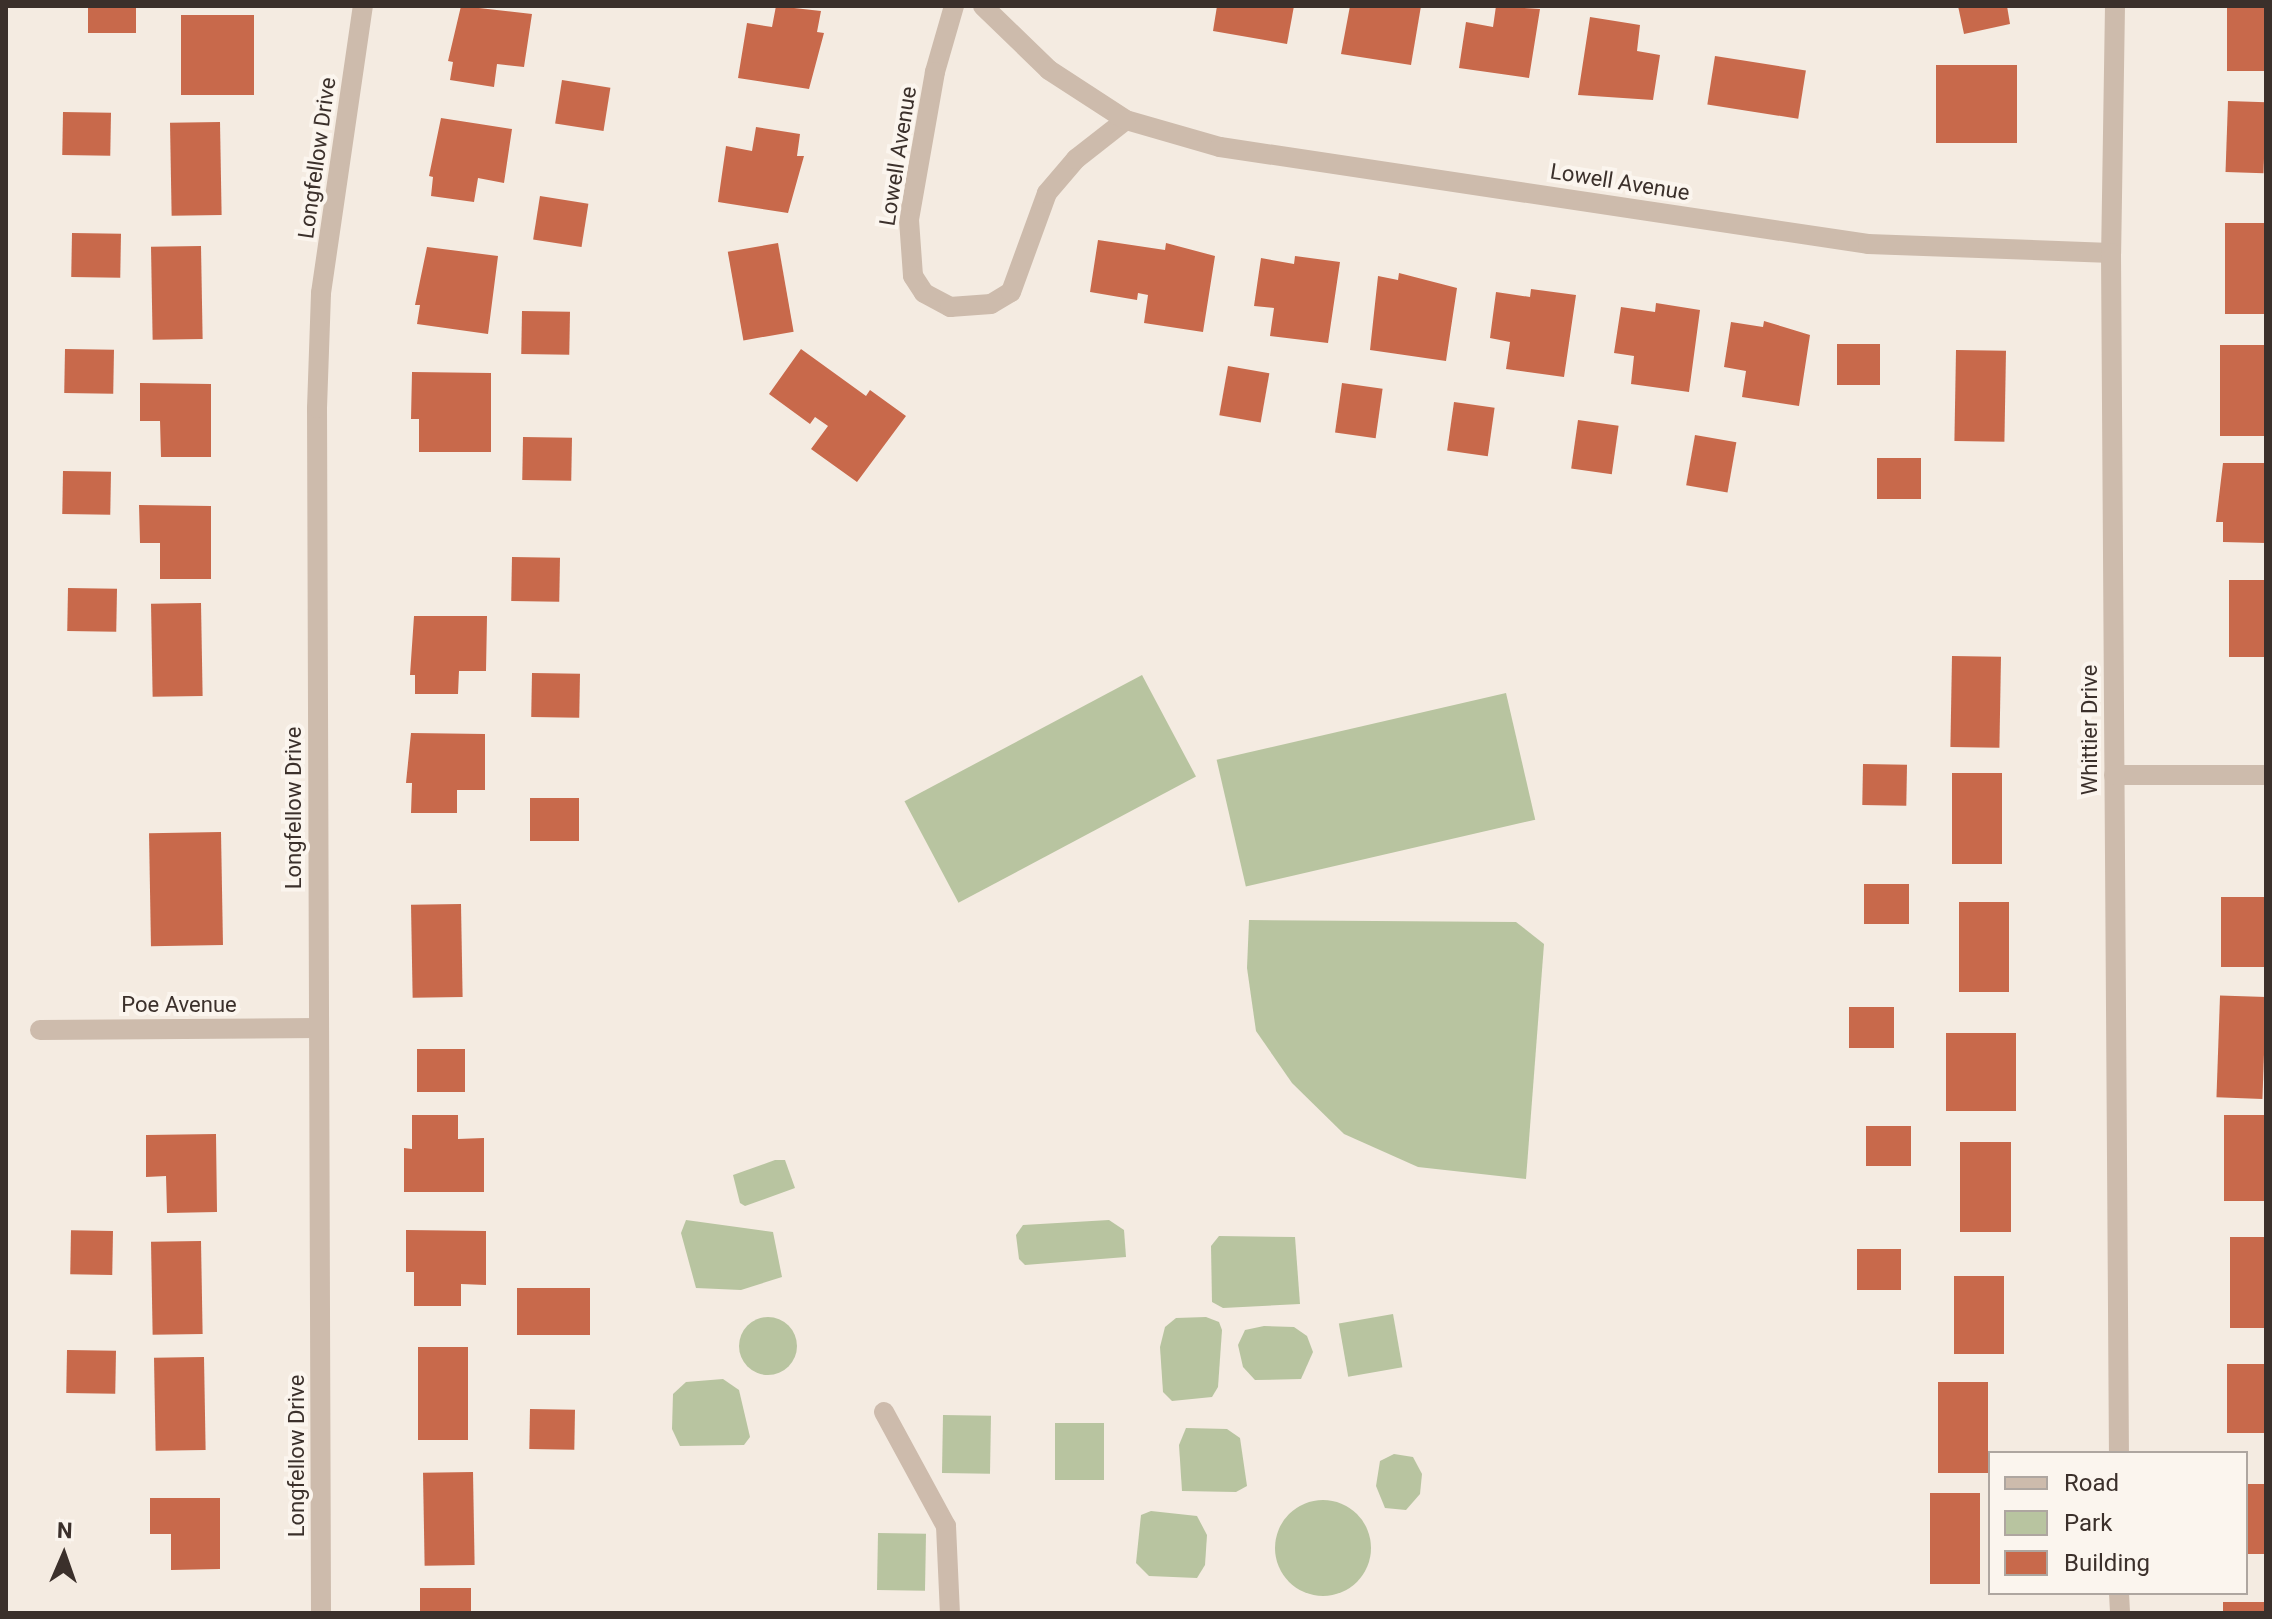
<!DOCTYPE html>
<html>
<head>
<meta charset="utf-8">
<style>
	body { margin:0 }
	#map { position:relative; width:2272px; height:1619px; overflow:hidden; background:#f4ebe1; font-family:Roboto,sans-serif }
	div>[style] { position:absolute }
	.green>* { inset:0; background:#b8c4a0; transform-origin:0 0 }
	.round { border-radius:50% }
	.building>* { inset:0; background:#c8694b; transform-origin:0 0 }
	.service>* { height:20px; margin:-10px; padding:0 10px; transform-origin:10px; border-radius:10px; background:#cdbbac }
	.minor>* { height:20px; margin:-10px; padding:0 10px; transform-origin:10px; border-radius:10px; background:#cdbbac }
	span { translate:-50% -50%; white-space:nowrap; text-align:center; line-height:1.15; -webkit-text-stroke:8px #fbf5ee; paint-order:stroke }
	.street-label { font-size:22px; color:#3b302b }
	.frame { position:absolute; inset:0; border:8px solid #3b302b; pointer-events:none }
	.legend { position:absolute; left:1988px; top:1451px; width:260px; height:144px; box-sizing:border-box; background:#fbf5ee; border:2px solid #aea6a0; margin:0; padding:10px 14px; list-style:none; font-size:24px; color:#3b302b }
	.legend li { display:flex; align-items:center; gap:16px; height:40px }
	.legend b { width:40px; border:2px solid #aea6a0 }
	.north { position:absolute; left:24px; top:1515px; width:80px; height:80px; -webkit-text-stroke:6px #fbf5ee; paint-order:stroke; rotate:2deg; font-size:22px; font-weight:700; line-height:32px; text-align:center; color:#3b302b }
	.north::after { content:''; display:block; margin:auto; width:28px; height:36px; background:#3b302b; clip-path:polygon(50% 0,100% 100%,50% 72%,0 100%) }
</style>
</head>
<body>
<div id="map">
	<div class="green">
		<i style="left:1142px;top:675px;width:115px;height:269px;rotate:62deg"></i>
		<i style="left:1506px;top:693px;width:130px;height:297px;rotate:77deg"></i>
		<i style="clip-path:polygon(1249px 920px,1516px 922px,1544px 944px,1526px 1179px,1418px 1167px,1344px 1134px,1292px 1083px,1256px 1031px,1247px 968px)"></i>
		<i style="clip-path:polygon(775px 1160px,785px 1160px,795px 1188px,745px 1206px,740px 1203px,733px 1175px)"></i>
		<i style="clip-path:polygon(686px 1220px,773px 1232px,782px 1277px,741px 1290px,696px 1288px,681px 1233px)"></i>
		<i style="clip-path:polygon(1109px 1220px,1124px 1230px,1126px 1257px,1025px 1265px,1019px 1259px,1016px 1235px,1023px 1225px)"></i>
		<i style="clip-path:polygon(1219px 1236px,1295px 1237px,1300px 1304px,1223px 1308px,1212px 1302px,1211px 1246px)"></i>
		<i style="left:1393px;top:1314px;width:54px;height:55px;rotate:80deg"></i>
		<i style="clip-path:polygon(1206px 1317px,1219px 1322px,1222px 1330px,1218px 1387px,1212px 1397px,1172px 1401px,1163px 1392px,1160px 1347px,1165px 1327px,1176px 1318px)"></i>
		<i class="round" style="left:739px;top:1317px;width:58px;height:58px"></i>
		<i style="clip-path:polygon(1264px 1326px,1294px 1327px,1307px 1336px,1313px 1352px,1301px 1379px,1255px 1380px,1243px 1367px,1238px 1345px,1245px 1330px)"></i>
		<i style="clip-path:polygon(723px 1379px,739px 1390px,750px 1437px,744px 1445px,680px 1446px,672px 1429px,673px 1394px,686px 1382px)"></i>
		<i style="left:943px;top:1415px;width:48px;height:58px;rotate:1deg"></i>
		<i style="left:1055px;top:1423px;width:49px;height:57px"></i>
		<i style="clip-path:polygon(1186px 1428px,1227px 1429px,1240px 1438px,1247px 1486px,1236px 1492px,1182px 1491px,1179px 1445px)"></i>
		<i style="clip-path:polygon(1394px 1454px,1413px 1457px,1422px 1474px,1420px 1494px,1406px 1510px,1385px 1508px,1376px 1486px,1380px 1461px)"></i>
		<i class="round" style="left:1275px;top:1500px;width:96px;height:96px"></i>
		<i style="clip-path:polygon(1151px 1511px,1197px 1516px,1207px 1535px,1205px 1565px,1197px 1578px,1149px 1576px,1136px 1563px,1141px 1515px)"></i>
		<i style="left:878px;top:1533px;width:48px;height:57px;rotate:1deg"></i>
	</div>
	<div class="building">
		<i style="left:88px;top:6px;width:48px;height:27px"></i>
		<i style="clip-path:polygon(461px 6px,532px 14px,524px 67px,497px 64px,494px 87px,450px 80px,453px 62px,448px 61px)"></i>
		<i style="clip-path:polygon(776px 6px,821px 11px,817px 32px,824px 33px,809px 89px,738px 78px,747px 23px,772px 27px)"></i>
		<i style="clip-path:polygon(1217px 6px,1294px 6px,1287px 44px,1213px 31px)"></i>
		<i style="clip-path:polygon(1350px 6px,1421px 6px,1411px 65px,1341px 54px)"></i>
		<i style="clip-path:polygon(1496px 6px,1540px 9px,1529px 78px,1459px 68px,1466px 22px,1493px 27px)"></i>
		<i style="clip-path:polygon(1958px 6px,2007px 6px,2010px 24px,1964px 34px)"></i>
		<i style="left:2227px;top:6px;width:39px;height:65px"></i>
		<i style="left:181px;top:15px;width:73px;height:80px"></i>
		<i style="clip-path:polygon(1590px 17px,1640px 25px,1637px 51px,1660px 55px,1653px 100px,1578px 95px)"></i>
		<i style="left:1715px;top:56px;width:92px;height:49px;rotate:9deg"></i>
		<i style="left:1936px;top:65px;width:81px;height:78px"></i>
		<i style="left:562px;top:80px;width:49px;height:44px;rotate:9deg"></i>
		<i style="left:2228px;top:101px;width:38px;height:71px;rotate:2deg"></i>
		<i style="left:63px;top:112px;width:48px;height:43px;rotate:1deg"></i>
		<i style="clip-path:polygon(441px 118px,512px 129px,504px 183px,478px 178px,474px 202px,431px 196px,433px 177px,429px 176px)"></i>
		<i style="left:220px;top:122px;width:93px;height:50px;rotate:89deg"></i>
		<i style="clip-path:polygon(756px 127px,800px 134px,797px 156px,804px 156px,788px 213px,718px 202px,726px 146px,752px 151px)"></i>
		<i style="left:540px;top:196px;width:49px;height:44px;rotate:9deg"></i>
		<i style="left:2225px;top:223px;width:41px;height:91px"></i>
		<i style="left:72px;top:233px;width:49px;height:44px;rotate:1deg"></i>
		<i style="clip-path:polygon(1098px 240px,1165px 250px,1166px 243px,1215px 256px,1203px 332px,1144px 323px,1148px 295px,1138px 293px,1137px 300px,1090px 292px)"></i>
		<i style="left:778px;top:243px;width:90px;height:51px;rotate:80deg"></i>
		<i style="left:201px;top:246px;width:93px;height:50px;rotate:89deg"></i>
		<i style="clip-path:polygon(427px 247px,498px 256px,488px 334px,417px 324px,420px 305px,415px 305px)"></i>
		<i style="clip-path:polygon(1295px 256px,1340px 262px,1328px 343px,1270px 336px,1274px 308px,1254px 306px,1261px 258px,1294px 264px)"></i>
		<i style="clip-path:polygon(1399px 273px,1457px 288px,1446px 361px,1370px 350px,1378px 276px,1398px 280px)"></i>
		<i style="clip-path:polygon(1531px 289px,1576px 295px,1564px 377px,1506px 369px,1510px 342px,1490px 338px,1496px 292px,1530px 297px)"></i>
		<i style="clip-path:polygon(1656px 303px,1700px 310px,1689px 392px,1631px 384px,1634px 356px,1614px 353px,1621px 307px,1655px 312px)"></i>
		<i style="left:522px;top:311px;width:48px;height:43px;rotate:1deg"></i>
		<i style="clip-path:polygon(1764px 321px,1810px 335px,1799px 406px,1742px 397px,1746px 371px,1724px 367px,1731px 322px,1763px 327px)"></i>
		<i style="left:1837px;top:344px;width:43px;height:41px"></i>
		<i style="left:2220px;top:345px;width:46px;height:91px"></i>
		<i style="left:65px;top:349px;width:49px;height:44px;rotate:1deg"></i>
		<i style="clip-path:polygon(801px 349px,866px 396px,870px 390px,906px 416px,857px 482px,811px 449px,828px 426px,815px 417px,810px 424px,769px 394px)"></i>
		<i style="left:1956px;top:350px;width:50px;height:91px;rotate:1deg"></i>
		<i style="left:1228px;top:366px;width:42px;height:50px;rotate:10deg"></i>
		<i style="clip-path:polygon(412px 372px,491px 373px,491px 452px,419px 452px,419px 419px,411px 419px)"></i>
		<i style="clip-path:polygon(140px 383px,211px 384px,211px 457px,161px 457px,160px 421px,140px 421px)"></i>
		<i style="left:1342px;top:383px;width:41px;height:50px;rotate:8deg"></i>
		<i style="left:1454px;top:402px;width:41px;height:49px;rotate:8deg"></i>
		<i style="left:1578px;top:420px;width:41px;height:49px;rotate:8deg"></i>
		<i style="left:1695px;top:435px;width:42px;height:51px;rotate:10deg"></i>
		<i style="left:523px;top:437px;width:49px;height:43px;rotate:1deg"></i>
		<i style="left:1877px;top:458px;width:44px;height:41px"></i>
		<i style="clip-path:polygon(2223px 463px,2266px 463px,2266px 543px,2223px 542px,2223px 522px,2216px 522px)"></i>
		<i style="left:63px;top:471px;width:48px;height:43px;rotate:1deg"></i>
		<i style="clip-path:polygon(139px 505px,211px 506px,211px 579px,160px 579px,160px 543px,140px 543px)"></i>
		<i style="left:512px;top:557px;width:48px;height:44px;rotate:1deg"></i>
		<i style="left:2229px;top:580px;width:37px;height:77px"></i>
		<i style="left:68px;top:588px;width:49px;height:43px;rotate:1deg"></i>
		<i style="left:201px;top:603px;width:93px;height:50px;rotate:89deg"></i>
		<i style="clip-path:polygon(414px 616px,487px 616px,486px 671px,459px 671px,458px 694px,415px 694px,415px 675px,410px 675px)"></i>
		<i style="left:1952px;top:656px;width:49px;height:91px;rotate:1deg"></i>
		<i style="left:532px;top:673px;width:48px;height:44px;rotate:1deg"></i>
		<i style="clip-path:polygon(411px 733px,485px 734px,485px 790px,457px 790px,457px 813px,411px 813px,412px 783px,406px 783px)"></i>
		<i style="left:1863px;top:764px;width:44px;height:41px;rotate:1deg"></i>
		<i style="left:2002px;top:773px;width:91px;height:50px;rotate:90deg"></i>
		<i style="left:530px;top:798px;width:49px;height:43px"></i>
		<i style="left:221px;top:832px;width:113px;height:72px;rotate:89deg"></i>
		<i style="left:1864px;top:884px;width:45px;height:40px"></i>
		<i style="left:2266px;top:897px;width:70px;height:45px;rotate:90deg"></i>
		<i style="left:1959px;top:902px;width:50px;height:90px"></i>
		<i style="left:461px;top:904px;width:93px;height:50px;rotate:89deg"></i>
		<i style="left:2266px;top:997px;width:102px;height:46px;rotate:92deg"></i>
		<i style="left:1849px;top:1007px;width:45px;height:41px"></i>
		<i style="left:1946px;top:1033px;width:70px;height:78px"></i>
		<i style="left:417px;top:1049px;width:48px;height:43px"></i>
		<i style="clip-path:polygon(412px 1115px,458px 1115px,458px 1139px,484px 1138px,484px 1192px,404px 1192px,404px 1148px,412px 1149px)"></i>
		<i style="left:2266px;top:1115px;width:86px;height:42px;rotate:90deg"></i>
		<i style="left:1866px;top:1126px;width:45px;height:40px"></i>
		<i style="clip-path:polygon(216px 1134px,217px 1212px,167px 1213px,166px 1176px,146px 1177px,146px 1135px)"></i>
		<i style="left:1960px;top:1142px;width:51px;height:90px"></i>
		<i style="clip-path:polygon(406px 1230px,486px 1231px,486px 1285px,461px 1284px,461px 1306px,414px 1306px,414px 1272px,406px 1272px)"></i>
		<i style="left:113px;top:1231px;width:44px;height:42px;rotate:91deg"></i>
		<i style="left:2230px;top:1237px;width:36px;height:91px"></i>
		<i style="left:201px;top:1241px;width:93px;height:50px;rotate:89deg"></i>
		<i style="left:1857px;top:1249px;width:44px;height:41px"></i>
		<i style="left:1954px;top:1276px;width:50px;height:78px"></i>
		<i style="left:517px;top:1288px;width:73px;height:47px"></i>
		<i style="left:418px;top:1347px;width:50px;height:93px"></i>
		<i style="left:67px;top:1350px;width:49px;height:43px;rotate:1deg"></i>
		<i style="left:204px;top:1357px;width:93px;height:50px;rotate:89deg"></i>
		<i style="left:2227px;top:1364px;width:39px;height:69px"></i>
		<i style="left:1988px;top:1382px;width:91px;height:50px;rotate:90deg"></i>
		<i style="left:530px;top:1409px;width:45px;height:40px;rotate:1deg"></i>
		<i style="left:473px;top:1472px;width:93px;height:50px;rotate:89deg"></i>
		<i style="left:2246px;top:1484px;width:20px;height:70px"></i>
		<i style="left:1930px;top:1493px;width:50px;height:91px"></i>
		<i style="clip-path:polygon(150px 1498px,220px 1498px,220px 1569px,171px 1570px,171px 1534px,150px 1534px)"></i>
		<i style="left:420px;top:1588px;width:51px;height:25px"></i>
		<i style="left:2223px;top:1602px;width:43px;height:11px"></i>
	</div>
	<div class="service">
		<i style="left:884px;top:1412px;width:130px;rotate:61.5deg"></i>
		<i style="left:946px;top:1526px;width:87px;rotate:87.4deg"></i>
	</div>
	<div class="minor">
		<i style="left:954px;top:6px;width:69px;rotate:106.1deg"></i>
		<i style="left:935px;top:72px;width:150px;rotate:100deg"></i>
		<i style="left:909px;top:220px;width:56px;rotate:85.9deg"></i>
		<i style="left:913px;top:276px;width:20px;rotate:57deg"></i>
		<i style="left:924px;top:293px;width:30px;rotate:28deg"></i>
		<i style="left:950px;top:307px;width:41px;rotate:-4.2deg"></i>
		<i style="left:991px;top:304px;width:23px;rotate:-31deg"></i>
		<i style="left:1011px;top:292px;width:105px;rotate:-70deg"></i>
		<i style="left:1047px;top:193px;width:45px;rotate:-49.5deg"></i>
		<i style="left:1076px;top:159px;width:63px;rotate:-38deg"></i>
		<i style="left:1126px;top:120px;width:98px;rotate:16deg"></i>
		<i style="left:1220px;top:147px;width:655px;rotate:8.51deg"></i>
		<i style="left:1868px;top:244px;width:243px;rotate:2.1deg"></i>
		<i style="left:983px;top:6px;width:92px;rotate:44.1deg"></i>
		<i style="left:1049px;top:70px;width:92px;rotate:33deg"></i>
		<i style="left:2115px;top:6px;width:247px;rotate:90.9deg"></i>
		<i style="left:2111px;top:253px;width:1200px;rotate:89.62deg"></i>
		<i style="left:2114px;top:775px;width:152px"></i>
		<i style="left:40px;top:1030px;width:279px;rotate:-0.4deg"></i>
		<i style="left:2119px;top:1593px;width:20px;rotate:87deg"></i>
		<i style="left:321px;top:1613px;width:1205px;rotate:-90.19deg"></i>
		<i style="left:317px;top:408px;width:115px;rotate:-88deg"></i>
		<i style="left:321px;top:293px;width:290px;rotate:-81.7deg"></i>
	</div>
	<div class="street-label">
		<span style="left:898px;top:156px;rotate:-81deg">Lowell Avenue</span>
		<span style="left:317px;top:158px;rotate:-82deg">Longfellow Drive</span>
		<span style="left:1620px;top:182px;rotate:9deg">Lowell Avenue</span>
		<span style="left:2090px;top:730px;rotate:-90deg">Whittier Drive</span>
		<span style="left:294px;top:808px;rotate:-90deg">Longfellow Drive</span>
		<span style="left:179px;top:1005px">Poe Avenue</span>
		<span style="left:297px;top:1456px;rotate:-90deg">Longfellow Drive</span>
	</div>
	<div class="frame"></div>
	<ul class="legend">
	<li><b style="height:10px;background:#cdbbac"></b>Road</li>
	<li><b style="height:22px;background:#b8c4a0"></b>Park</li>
	<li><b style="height:22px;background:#c8694b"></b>Building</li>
	</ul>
	<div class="north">N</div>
</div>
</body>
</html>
